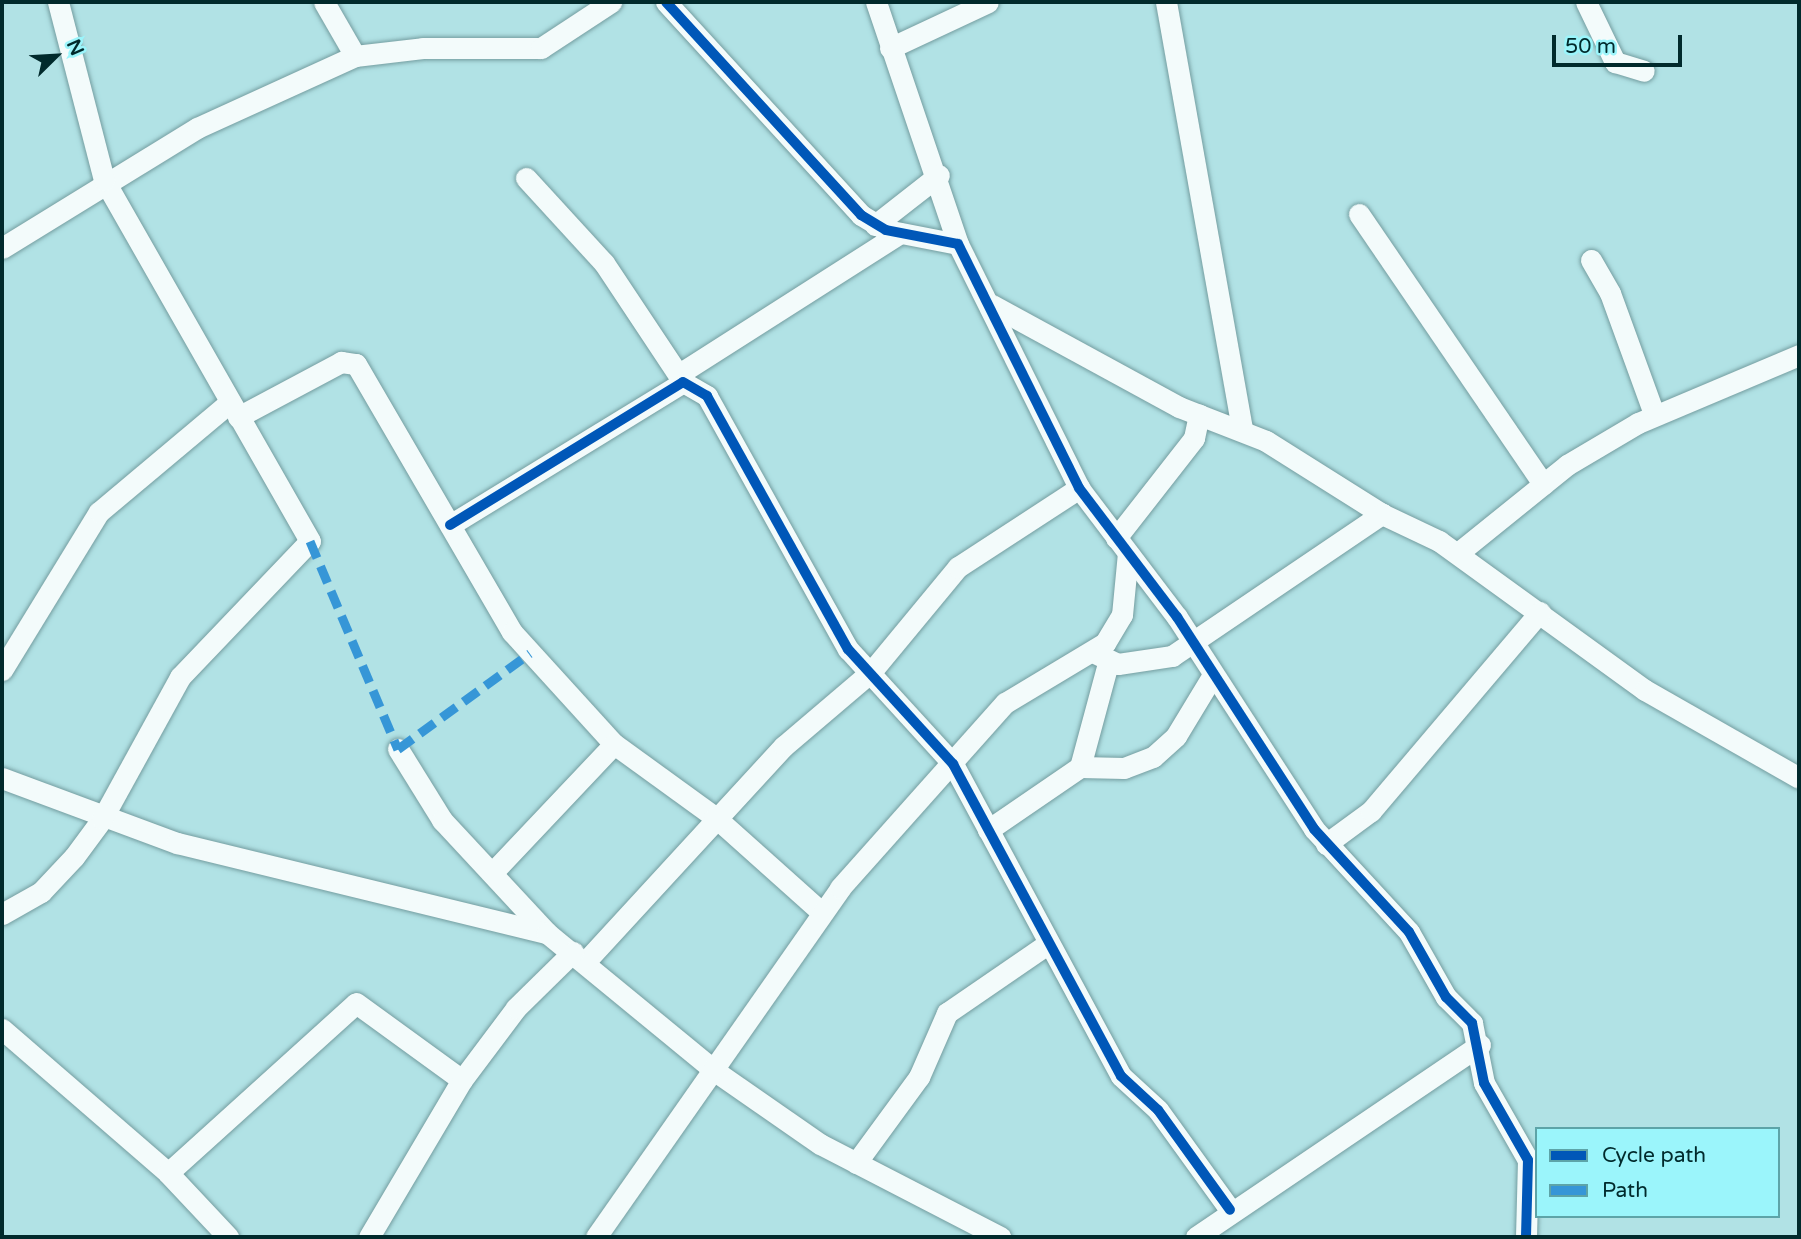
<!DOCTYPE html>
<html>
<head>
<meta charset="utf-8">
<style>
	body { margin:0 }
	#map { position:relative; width:1801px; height:1239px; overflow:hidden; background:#b1e2e5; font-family:"Varela Round",sans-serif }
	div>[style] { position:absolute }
	.roads { filter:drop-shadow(0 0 2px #749da0) drop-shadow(0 0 2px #749da0) }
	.street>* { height:21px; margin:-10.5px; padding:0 10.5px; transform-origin:10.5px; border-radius:10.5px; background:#f3fbfb }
	.quiet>* { height:9px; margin-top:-4.5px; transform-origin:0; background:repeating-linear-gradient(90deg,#3696d7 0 18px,transparent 0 27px) }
	.cycleway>* { height:10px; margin:-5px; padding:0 5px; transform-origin:5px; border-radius:5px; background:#0057b8 }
	span { translate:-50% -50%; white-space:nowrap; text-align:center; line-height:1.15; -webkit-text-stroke:5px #9bf5fb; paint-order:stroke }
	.frame { position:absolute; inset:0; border:4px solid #012a2c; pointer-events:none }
	.legend { position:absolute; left:1535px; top:1127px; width:245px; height:91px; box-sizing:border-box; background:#9bf5fb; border:2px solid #5da4a8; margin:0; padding:9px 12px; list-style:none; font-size:21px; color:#012a2c }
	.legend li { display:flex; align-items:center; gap:14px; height:35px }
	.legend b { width:35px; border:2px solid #5da4a8 }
	.north { position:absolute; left:21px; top:21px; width:70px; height:70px; -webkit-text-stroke:5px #9bf5fb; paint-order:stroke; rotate:66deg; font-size:19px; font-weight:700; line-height:28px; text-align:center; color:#012a2c }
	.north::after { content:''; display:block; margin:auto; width:24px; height:32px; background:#012a2c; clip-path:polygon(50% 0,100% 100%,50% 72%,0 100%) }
	.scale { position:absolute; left:1552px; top:35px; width:130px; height:32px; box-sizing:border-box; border:4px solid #012a2c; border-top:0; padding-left:9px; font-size:21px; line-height:24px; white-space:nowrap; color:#012a2c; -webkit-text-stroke:5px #9bf5fb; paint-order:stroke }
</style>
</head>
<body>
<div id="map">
	<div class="roads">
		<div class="street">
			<i style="left:324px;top:2px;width:62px;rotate:60.1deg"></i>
			<i style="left:666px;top:2px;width:289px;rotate:47.5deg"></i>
			<i style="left:861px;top:215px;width:29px;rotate:31deg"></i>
			<i style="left:886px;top:230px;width:73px;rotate:11deg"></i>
			<i style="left:958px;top:244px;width:272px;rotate:63.6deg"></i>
			<i style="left:1079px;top:488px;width:162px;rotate:52.8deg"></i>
			<i style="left:1177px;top:617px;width:252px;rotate:57.1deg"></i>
			<i style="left:1314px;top:829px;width:140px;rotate:47.3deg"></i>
			<i style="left:1409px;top:932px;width:75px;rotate:60.4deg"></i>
			<i style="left:1446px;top:997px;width:37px;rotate:45deg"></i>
			<i style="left:1472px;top:1023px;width:61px;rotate:78.7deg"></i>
			<i style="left:1484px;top:1083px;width:89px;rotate:60.3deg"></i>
			<i style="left:1528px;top:1160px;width:77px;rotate:91.5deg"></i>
			<i style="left:876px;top:2px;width:256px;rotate:71.3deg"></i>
			<i style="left:1166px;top:2px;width:434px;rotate:79.9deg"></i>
			<i style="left:1586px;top:2px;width:67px;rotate:64.2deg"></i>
			<i style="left:1615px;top:62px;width:30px;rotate:17deg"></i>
			<i style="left:890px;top:48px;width:108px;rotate:-25.1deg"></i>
			<i style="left:526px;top:178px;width:115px;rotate:47.5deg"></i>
			<i style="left:604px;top:263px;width:143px;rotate:56.4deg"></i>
			<i style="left:1359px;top:214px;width:327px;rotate:55.7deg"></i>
			<i style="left:875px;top:225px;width:81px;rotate:-38deg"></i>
			<i style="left:2px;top:248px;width:229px;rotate:-31.6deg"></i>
			<i style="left:197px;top:128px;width:174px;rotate:-24.5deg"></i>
			<i style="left:355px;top:56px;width:68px;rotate:-6.7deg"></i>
			<i style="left:423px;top:48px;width:118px"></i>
			<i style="left:541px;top:48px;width:84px;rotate:-33.3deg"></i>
			<i style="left:1591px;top:260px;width:38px;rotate:60deg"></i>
			<i style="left:1610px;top:293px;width:129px;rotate:70deg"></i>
			<i style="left:992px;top:305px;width:213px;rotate:28.6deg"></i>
			<i style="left:1179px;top:407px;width:93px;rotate:21.3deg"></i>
			<i style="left:1266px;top:441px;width:137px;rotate:32.2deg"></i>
			<i style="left:1382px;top:514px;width:63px;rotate:25.3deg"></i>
			<i style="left:1439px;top:541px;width:254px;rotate:35.9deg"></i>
			<i style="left:1645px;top:690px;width:177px;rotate:29.7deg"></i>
			<i style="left:679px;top:374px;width:262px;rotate:-32.5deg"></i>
			<i style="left:238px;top:417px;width:117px;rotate:-28.1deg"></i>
			<i style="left:341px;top:362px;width:15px;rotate:8deg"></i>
			<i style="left:356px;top:364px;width:310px;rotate:59.8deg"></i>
			<i style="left:512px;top:632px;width:151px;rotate:47.7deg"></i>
			<i style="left:614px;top:744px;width:125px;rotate:35.9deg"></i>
			<i style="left:715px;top:817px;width:141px;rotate:41.8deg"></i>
			<i style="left:450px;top:525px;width:273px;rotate:-31.5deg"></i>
			<i style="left:683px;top:382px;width:28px;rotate:30deg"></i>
			<i style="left:707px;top:396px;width:290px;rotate:60.9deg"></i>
			<i style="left:848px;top:649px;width:156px;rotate:47.6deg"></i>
			<i style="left:953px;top:764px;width:354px;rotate:61.7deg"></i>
			<i style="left:1121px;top:1076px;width:50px;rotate:42.6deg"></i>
			<i style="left:1158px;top:1110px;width:123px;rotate:54.2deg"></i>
			<i style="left:1116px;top:538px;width:127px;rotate:-52deg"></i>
			<i style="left:1194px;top:438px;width:24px;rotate:-78deg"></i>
			<i style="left:1458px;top:553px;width:140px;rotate:-38.9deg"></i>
			<i style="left:1567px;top:465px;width:82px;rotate:-30.6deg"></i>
			<i style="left:1638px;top:423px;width:175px;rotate:-22.9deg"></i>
			<i style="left:1095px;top:653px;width:25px;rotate:26deg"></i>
			<i style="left:1118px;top:664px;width:55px;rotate:-8.4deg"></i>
			<i style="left:1172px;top:656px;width:254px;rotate:-34.1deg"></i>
			<i style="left:2px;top:670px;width:185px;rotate:-58.5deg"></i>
			<i style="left:99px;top:512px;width:171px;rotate:-40deg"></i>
			<i style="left:398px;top:749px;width:84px;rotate:58.2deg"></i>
			<i style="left:442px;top:820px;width:154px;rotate:47.1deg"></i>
			<i style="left:1080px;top:767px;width:44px;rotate:1.3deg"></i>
			<i style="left:1124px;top:768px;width:31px;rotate:-21deg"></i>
			<i style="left:1153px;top:757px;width:31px;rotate:-42deg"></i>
			<i style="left:1176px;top:736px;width:71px;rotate:-58.8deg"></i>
			<i style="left:2px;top:778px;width:187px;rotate:20.4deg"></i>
			<i style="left:177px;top:843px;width:381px;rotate:13.7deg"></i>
			<i style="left:547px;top:933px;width:217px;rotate:39.4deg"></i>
			<i style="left:715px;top:1071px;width:128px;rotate:34.8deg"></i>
			<i style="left:820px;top:1144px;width:203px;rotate:27.3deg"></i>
			<i style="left:988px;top:830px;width:112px;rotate:-34.4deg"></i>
			<i style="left:1080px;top:767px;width:108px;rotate:-74.9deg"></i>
			<i style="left:1326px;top:844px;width:56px;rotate:-36.3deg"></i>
			<i style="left:1371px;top:811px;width:261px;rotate:-49.7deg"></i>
			<i style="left:493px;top:872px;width:176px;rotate:-46.6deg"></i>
			<i style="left:2px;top:914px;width:45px;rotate:-29.4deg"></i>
			<i style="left:41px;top:892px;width:48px;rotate:-46.7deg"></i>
			<i style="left:74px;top:857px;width:47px;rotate:-53.6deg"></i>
			<i style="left:102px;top:819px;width:162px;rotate:-61.2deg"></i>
			<i style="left:180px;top:677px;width:188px;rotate:-46.3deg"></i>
			<i style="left:310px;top:541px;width:416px;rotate:-119.7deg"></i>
			<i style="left:104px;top:180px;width:184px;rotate:-104.5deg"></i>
			<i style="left:586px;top:961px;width:292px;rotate:-47.4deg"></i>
			<i style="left:784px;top:746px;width:114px;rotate:-40.4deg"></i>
			<i style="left:871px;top:672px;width:136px;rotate:-50.4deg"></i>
			<i style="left:958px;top:567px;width:145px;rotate:-33.1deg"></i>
			<i style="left:2px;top:1029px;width:220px;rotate:40.9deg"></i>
			<i style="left:168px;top:1173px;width:88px;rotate:46.8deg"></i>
			<i style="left:856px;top:1163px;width:107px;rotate:-53.8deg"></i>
			<i style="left:919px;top:1077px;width:70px;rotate:-66.4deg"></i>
			<i style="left:947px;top:1013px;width:120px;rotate:-34.5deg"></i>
			<i style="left:168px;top:1173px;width:253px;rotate:-42.1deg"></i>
			<i style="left:356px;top:1003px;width:131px;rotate:36deg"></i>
			<i style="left:369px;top:1237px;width:182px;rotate:-59.4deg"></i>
			<i style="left:462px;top:1080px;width:90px;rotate:-53.1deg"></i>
			<i style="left:516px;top:1008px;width:80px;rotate:-44.5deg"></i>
			<i style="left:596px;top:1237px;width:426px;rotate:-55deg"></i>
			<i style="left:840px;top:888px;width:248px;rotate:-48.3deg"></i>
			<i style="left:1005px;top:703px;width:117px;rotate:-31deg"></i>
			<i style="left:1105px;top:643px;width:33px;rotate:-59deg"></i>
			<i style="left:1122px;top:615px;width:62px;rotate:-84.5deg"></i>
			<i style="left:1196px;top:1237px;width:343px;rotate:-34.1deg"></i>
		</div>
	</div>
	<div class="quiet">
		<i style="left:310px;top:541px;width:226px;rotate:67.1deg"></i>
		<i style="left:398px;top:749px;width:163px;rotate:-36deg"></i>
	</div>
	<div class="cycleway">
		<i style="left:666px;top:2px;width:289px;rotate:47.5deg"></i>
		<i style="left:861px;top:215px;width:29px;rotate:31deg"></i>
		<i style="left:886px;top:230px;width:73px;rotate:11deg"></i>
		<i style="left:958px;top:244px;width:272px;rotate:63.6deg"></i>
		<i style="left:1079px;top:488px;width:162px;rotate:52.8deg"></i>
		<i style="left:1177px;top:617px;width:252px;rotate:57.1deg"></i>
		<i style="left:1314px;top:829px;width:140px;rotate:47.3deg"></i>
		<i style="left:1409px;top:932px;width:75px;rotate:60.4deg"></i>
		<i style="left:1446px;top:997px;width:37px;rotate:45deg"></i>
		<i style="left:1472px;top:1023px;width:61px;rotate:78.7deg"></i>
		<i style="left:1484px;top:1083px;width:89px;rotate:60.3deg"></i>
		<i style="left:1528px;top:1160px;width:77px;rotate:91.5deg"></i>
		<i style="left:450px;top:525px;width:273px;rotate:-31.5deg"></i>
		<i style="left:683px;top:382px;width:28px;rotate:30deg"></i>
		<i style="left:707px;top:396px;width:290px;rotate:60.9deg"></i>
		<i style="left:848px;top:649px;width:156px;rotate:47.6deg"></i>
		<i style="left:953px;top:764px;width:354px;rotate:61.7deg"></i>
		<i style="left:1121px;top:1076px;width:50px;rotate:42.6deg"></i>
		<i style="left:1158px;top:1110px;width:123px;rotate:54.2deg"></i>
	</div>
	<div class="frame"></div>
	<ul class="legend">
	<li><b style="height:9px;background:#0057b8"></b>Cycle path</li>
	<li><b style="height:9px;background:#3696d7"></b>Path</li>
	</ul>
	<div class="north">N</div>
	<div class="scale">50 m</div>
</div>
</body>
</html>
